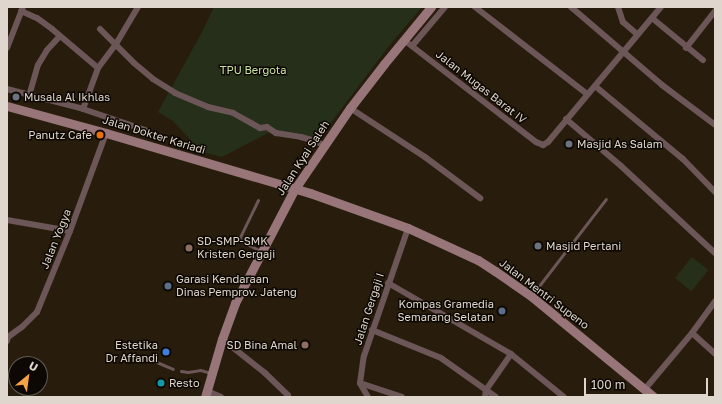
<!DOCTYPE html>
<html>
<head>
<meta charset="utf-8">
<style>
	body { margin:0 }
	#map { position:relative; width:722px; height:404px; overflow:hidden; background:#281d0c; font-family:"Golos Text",sans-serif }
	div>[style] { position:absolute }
	.green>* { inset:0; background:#262f19; transform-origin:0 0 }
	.service>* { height:3px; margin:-1.5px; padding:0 1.5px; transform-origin:1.5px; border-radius:1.5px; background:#6c5658 }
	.minor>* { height:6px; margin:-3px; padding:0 3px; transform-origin:3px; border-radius:3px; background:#6c5658 }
	.secondary>* { height:9px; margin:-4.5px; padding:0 4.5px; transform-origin:4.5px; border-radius:4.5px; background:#977578 }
	.dots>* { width:11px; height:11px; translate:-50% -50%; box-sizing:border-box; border:2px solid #0d0803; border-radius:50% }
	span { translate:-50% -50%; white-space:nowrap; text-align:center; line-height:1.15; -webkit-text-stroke:3px #0d0803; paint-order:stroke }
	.park-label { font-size:11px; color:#c6e29f }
	.street-label { font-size:11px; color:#dfd7cd }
	.poi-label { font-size:11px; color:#dfd7cd }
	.left { translate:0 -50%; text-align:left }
	.right { translate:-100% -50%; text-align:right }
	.frame { position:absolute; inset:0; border:8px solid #dfd7cd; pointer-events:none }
	.north { position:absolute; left:8px; top:356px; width:40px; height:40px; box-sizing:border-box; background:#0d0803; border:1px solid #615b54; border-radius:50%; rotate:29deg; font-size:11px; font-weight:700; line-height:16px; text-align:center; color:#dfd7cd }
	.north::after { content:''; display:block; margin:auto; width:14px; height:18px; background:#f5a345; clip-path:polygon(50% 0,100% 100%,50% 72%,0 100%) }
	.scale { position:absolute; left:584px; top:378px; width:124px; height:18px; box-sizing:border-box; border:2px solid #dfd7cd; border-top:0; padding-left:5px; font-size:12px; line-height:14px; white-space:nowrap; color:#dfd7cd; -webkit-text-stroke:3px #0d0803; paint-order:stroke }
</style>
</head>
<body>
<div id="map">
	<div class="green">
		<i style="clip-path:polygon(214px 7px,422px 7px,389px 46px,317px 141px,274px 130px,222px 157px,202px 152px,173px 121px,158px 112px,202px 32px)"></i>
		<i style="left:692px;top:257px;width:21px;height:27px;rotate:39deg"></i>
	</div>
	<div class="service">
		<i style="left:258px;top:200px;width:41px;rotate:115.9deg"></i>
		<i style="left:240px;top:237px;width:4px;rotate:76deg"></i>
		<i style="left:241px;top:241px;width:22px;rotate:27deg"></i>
		<i style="left:532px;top:295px;width:121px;rotate:-52.4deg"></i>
		<i style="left:147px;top:358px;width:28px;rotate:23deg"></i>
		<i style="left:181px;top:371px;width:7px;rotate:8deg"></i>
		<i style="left:188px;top:372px;width:12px;rotate:-9deg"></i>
		<i style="left:200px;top:370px;width:11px;rotate:15deg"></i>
	</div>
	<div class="minor">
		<i style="left:475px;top:7px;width:142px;rotate:37.8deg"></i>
		<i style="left:571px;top:7px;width:120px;rotate:40.6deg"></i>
		<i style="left:662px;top:85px;width:66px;rotate:37deg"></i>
		<i style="left:618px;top:7px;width:16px;rotate:72deg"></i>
		<i style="left:623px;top:22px;width:18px;rotate:41deg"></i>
		<i style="left:21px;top:11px;width:17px;rotate:24deg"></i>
		<i style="left:37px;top:18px;width:19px;rotate:36deg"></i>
		<i style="left:52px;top:29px;width:60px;rotate:40.3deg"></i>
		<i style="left:652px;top:18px;width:66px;rotate:39.5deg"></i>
		<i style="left:100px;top:29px;width:48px;rotate:45deg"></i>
		<i style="left:134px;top:63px;width:25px;rotate:40deg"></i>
		<i style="left:153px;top:79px;width:26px;rotate:32deg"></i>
		<i style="left:175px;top:93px;width:36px;rotate:23deg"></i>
		<i style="left:208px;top:107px;width:26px;rotate:13deg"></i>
		<i style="left:233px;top:113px;width:31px;rotate:29deg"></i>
		<i style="left:260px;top:128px;width:7px;rotate:-8deg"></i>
		<i style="left:267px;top:127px;width:11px;rotate:34deg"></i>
		<i style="left:276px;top:133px;width:25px;rotate:9deg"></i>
		<i style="left:301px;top:137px;width:18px;rotate:16deg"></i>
		<i style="left:318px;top:142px;width:7px;rotate:34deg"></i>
		<i style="left:404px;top:40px;width:167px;rotate:37.7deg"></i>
		<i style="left:536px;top:142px;width:8px;rotate:23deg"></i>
		<i style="left:543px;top:145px;width:6px;rotate:-31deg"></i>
		<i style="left:548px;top:142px;width:176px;rotate:-50.1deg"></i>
		<i style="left:412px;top:46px;width:51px;rotate:-49.8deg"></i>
		<i style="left:7px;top:48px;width:44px;rotate:-68.7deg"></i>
		<i style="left:686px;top:48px;width:47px;rotate:-51.9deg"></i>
		<i style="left:595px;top:86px;width:114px;rotate:39.7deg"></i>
		<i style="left:683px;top:159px;width:46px;rotate:45.9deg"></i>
		<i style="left:7px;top:89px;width:75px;rotate:14.6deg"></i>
		<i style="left:80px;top:108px;width:72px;rotate:18.7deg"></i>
		<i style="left:29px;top:96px;width:32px;rotate:-74deg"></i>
		<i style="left:38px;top:65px;width:17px;rotate:-59deg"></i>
		<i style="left:47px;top:50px;width:19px;rotate:-47deg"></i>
		<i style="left:350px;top:108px;width:90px;rotate:33.2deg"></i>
		<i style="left:425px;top:157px;width:69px;rotate:36.7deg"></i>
		<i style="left:83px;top:109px;width:44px;rotate:-69.9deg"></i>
		<i style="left:98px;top:68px;width:30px;rotate:-53deg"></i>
		<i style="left:116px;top:44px;width:43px;rotate:-59.3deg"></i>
		<i style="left:566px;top:119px;width:72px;rotate:40.5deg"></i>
		<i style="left:621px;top:166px;width:128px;rotate:42.8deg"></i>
		<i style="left:7px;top:220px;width:64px;rotate:9.9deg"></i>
		<i style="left:388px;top:283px;width:142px;rotate:30deg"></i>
		<i style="left:511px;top:354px;width:68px;rotate:39.1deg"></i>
		<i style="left:372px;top:330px;width:74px;rotate:22.1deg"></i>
		<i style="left:441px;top:358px;width:67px;rotate:35.3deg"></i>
		<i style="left:692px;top:333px;width:31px;rotate:42deg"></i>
		<i style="left:222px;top:339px;width:55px;rotate:38.3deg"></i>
		<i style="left:265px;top:373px;width:32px;rotate:44deg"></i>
		<i style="left:7px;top:341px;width:4px;rotate:-76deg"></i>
		<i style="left:8px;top:337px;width:17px;rotate:-36deg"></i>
		<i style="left:22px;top:327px;width:21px;rotate:-45deg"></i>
		<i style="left:37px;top:312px;width:87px;rotate:-67.8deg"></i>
		<i style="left:70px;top:231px;width:104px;rotate:-69.8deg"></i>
		<i style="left:360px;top:383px;width:44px;rotate:18.4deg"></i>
		<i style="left:645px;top:389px;width:73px;rotate:-50deg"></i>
		<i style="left:692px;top:333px;width:39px;rotate:-54deg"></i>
		<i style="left:207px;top:391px;width:15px;rotate:23deg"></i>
		<i style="left:368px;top:397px;width:16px;rotate:-120deg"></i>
		<i style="left:360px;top:383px;width:27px;rotate:-82deg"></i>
		<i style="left:364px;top:356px;width:135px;rotate:-71deg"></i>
		<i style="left:485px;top:397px;width:7px;rotate:-82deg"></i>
		<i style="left:486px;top:390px;width:44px;rotate:-55.2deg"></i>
	</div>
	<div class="secondary">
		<i style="left:7px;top:106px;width:103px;rotate:15.3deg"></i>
		<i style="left:106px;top:133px;width:213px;rotate:16.4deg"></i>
		<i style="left:310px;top:193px;width:104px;rotate:19.7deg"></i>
		<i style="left:408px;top:228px;width:77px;rotate:24.6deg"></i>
		<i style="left:478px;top:260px;width:20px;rotate:33deg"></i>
		<i style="left:495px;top:271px;width:44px;rotate:34.8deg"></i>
		<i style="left:531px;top:296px;width:159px;rotate:39.4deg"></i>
		<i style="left:205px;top:397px;width:60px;rotate:-73.7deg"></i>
		<i style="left:222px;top:339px;width:38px;rotate:-70deg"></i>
		<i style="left:235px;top:303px;width:127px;rotate:-62.4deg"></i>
		<i style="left:294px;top:190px;width:99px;rotate:-55.7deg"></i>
		<i style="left:350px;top:108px;width:56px;rotate:-52.3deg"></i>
		<i style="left:384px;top:64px;width:74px;rotate:-50.5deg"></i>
	</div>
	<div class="dots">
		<i style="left:16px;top:97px;background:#6b7280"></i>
		<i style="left:100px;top:135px;background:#e8710a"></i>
		<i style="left:569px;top:144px;background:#6b7280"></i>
		<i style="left:538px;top:246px;background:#6b7280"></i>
		<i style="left:189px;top:248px;background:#8d6e63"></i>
		<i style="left:168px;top:286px;background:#5c6f8a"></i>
		<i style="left:502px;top:311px;background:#5c6f8a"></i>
		<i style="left:305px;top:345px;background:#8d6e63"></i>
		<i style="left:166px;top:352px;background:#3f7fe0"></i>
		<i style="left:161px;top:383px;background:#0f9aa8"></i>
	</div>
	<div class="park-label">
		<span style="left:253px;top:70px">TPU Bergota</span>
	</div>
	<div class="street-label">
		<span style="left:481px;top:87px;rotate:38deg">Jalan Mugas Barat IV</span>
		<span style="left:154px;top:135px;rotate:17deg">Jalan Dokter Kariadi</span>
		<span style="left:303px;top:158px;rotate:-57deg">Jalan Kyai Saleh</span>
		<span style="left:56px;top:239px;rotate:-68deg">Jalan Yogya</span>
		<span style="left:544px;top:294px;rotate:37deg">Jalan Mentri Supeno</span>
		<span style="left:369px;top:309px;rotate:-72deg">Jalan Gergaji I</span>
	</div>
	<div class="poi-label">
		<span class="left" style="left:24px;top:97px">Musala Al Ikhlas</span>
		<span class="right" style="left:92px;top:135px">Panutz Cafe</span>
		<span class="left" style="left:577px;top:144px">Masjid As Salam</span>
		<span class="left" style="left:197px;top:248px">SD-SMP-SMK<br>Kristen Gergaji</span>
		<span class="left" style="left:546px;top:246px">Masjid Pertani</span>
		<span class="left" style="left:176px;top:286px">Garasi Kendaraan<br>Dinas Pemprov. Jateng</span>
		<span class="right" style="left:494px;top:311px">Kompas Gramedia<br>Semarang Selatan</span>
		<span class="right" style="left:297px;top:345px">SD Bina Amal</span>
		<span class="right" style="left:158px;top:352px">Estetika<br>Dr Affandi</span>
		<span class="left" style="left:169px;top:383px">Resto</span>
	</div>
	<div class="frame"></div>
	<div class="north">U</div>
	<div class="scale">100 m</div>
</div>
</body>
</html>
